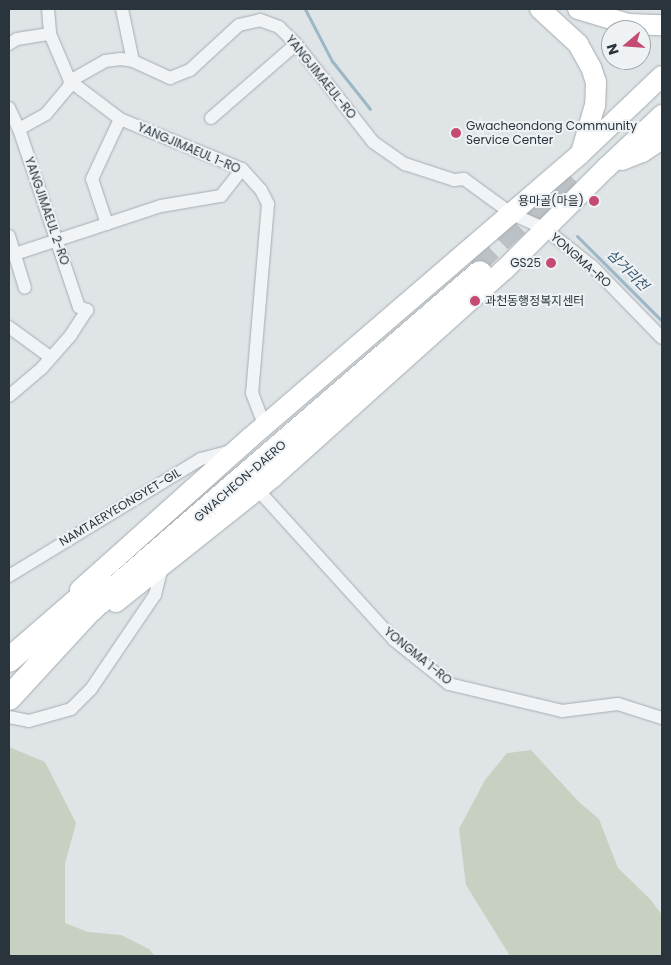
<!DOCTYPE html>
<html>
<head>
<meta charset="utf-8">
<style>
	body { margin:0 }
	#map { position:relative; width:671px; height:965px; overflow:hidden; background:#dfe4e7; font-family:Poppins,"Noto Sans KR",sans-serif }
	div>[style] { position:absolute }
	.green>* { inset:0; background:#c8d1c1 }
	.stream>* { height:3px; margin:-1.5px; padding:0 1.5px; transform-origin:1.5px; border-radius:1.5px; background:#9cb7c5 }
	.highway-tunnel>* { height:24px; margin-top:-12px; transform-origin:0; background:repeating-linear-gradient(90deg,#bbc1c5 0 24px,transparent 0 36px) }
	.roads { filter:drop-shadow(0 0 1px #a5acb1) drop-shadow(0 0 1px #a5acb1) }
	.street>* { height:12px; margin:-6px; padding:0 6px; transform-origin:6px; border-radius:6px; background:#f1f4f6 }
	.primary>* { height:20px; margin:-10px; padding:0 10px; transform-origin:10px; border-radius:10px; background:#fff }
	.highway>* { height:24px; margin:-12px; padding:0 12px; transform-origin:12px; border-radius:12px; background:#fff }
	.dots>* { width:14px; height:14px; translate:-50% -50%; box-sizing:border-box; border:2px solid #eef2f5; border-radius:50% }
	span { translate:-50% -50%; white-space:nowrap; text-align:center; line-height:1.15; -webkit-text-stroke:4px #eef2f5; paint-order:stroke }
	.street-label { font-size:12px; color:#29343d }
	.poi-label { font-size:12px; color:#29343d }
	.left { translate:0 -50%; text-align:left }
	.right { translate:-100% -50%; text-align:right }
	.water-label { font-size:14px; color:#36596f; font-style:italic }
	.frame { position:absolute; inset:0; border:10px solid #29343d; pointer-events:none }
	.north { position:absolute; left:601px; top:20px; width:50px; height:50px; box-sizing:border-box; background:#eef2f5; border:1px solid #9fa6ab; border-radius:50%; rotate:252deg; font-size:14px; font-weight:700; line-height:20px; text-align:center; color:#29343d }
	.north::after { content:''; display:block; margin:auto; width:18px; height:22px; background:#c54b73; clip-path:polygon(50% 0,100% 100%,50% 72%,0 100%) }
</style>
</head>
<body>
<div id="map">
	<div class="green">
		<i style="clip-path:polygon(9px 747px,45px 762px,76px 823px,65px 864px,65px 923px,88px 932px,121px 935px,149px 949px,155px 956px,9px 956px)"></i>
		<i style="clip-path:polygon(531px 750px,579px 802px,599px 819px,618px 868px,650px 899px,662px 915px,662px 956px,510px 956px,466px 885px,459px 829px,485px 780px,507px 753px)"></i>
	</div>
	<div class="stream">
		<i style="left:305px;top:9px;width:59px;rotate:62.6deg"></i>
		<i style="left:332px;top:61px;width:61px;rotate:51.6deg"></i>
		<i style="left:577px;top:236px;width:120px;rotate:45deg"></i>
	</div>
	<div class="highway-tunnel">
		<i style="left:473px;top:265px;width:144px;rotate:-42.8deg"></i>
	</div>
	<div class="roads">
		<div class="street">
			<i style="left:48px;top:9px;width:25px;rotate:85deg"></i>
			<i style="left:50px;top:34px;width:51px;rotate:66.9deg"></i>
			<i style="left:70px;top:81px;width:63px;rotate:37.2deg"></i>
			<i style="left:120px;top:119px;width:132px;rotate:22.3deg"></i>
			<i style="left:242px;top:169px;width:28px;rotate:48deg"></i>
			<i style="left:261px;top:190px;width:16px;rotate:63deg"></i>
			<i style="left:268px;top:204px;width:190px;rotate:94.8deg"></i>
			<i style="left:252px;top:393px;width:30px;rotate:69deg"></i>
			<i style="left:263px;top:421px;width:10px;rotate:119deg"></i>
			<i style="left:122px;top:9px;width:53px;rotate:78.1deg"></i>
			<i style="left:9px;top:44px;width:9px;rotate:-32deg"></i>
			<i style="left:17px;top:39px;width:33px;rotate:-9deg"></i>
			<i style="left:9px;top:108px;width:23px;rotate:65deg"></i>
			<i style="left:19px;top:129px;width:188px;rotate:71.4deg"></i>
			<i style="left:79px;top:307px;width:9px;rotate:21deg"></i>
			<i style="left:87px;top:310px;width:30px;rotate:123deg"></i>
			<i style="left:71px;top:335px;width:44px;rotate:131.3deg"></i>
			<i style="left:42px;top:368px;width:43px;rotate:139.7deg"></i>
			<i style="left:211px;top:118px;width:113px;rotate:-41deg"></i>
			<i style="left:19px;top:129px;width:31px;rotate:-29deg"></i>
			<i style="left:46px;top:114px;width:35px;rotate:-50deg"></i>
			<i style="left:69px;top:87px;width:6px;rotate:-81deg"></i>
			<i style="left:70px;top:81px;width:40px;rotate:-29.7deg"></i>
			<i style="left:105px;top:61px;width:16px;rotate:-7deg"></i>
			<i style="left:121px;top:59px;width:12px;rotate:9deg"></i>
			<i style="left:133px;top:61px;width:41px;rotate:24.7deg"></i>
			<i style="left:170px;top:78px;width:22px;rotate:-22deg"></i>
			<i style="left:190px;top:70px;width:67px;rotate:-42.6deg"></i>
			<i style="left:239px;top:25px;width:22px;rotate:-13deg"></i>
			<i style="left:260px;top:20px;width:20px;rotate:20deg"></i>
			<i style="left:279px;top:27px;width:24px;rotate:45deg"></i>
			<i style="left:296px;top:44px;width:125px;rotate:51.8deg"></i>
			<i style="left:373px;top:142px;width:39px;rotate:35deg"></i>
			<i style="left:405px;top:164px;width:52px;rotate:18.1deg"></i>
			<i style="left:454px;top:180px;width:10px;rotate:-6deg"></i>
			<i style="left:464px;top:179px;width:59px;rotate:36.1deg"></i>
			<i style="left:512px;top:214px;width:35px;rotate:24deg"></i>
			<i style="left:544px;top:228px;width:61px;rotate:38.4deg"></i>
			<i style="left:592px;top:266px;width:100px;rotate:45.8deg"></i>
			<i style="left:107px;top:224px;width:47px;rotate:-108.4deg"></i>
			<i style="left:92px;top:179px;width:66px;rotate:-65deg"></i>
			<i style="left:9px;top:236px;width:54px;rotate:72.9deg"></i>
			<i style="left:15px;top:254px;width:154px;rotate:-18.2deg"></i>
			<i style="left:161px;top:206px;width:61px;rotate:-9.5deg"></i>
			<i style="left:221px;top:196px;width:34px;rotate:-52deg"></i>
			<i style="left:9px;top:327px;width:51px;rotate:36.2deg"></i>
			<i style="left:258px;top:490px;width:202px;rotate:47.8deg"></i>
			<i style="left:394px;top:640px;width:70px;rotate:38.7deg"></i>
			<i style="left:449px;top:684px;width:116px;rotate:13.4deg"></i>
			<i style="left:562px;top:711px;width:56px;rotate:-7.1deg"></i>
			<i style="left:618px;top:704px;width:46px;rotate:17.7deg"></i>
			<i style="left:9px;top:576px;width:225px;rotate:-31.4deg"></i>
			<i style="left:201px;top:459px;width:34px;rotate:-15deg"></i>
			<i style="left:9px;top:717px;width:20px;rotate:11deg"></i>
			<i style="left:29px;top:721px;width:44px;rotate:-15.9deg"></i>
			<i style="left:71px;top:709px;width:28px;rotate:-45deg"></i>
			<i style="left:91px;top:689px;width:114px;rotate:-55.8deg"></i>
			<i style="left:155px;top:595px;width:30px;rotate:-76deg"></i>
		</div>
		<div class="primary">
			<i style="left:540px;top:9px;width:52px;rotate:42.6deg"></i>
			<i style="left:578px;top:44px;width:26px;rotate:61deg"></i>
			<i style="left:591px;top:67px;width:16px;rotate:72deg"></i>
			<i style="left:596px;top:82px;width:23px;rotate:92deg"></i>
			<i style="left:595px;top:105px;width:50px;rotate:106.3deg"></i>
			<i style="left:578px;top:9px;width:52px;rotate:16.7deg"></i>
			<i style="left:628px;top:24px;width:34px;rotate:2deg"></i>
			<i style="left:622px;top:160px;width:22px;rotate:-22deg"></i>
			<i style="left:642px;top:152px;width:24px;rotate:-33deg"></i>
			<i style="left:80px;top:590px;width:228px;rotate:-41.8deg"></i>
			<i style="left:250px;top:438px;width:435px;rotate:-40.7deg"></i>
			<i style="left:580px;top:154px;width:113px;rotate:-43.6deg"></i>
			<i style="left:116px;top:602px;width:201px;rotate:-38.5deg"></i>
			<i style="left:273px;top:477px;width:310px;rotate:-41.9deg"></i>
			<i style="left:504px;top:270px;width:146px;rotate:-45deg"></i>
			<i style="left:607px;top:167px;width:76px;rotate:-43.4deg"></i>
		</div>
		<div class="highway">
			<i style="left:9px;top:660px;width:118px;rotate:-40.9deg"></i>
			<i style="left:9px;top:698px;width:120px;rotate:-47.4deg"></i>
			<i style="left:90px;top:610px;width:515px;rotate:-40.83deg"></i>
		</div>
	</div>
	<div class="dots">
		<i style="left:456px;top:133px;background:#c54b73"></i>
		<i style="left:594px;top:201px;background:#c54b73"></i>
		<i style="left:551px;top:263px;background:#c54b73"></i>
		<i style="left:475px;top:301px;background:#c54b73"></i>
	</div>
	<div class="street-label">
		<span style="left:321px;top:77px;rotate:51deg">YANGJIMAEUL-RO</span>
		<span style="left:189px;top:148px;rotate:23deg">YANGJIMAEUL 1-RO</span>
		<span style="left:47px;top:211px;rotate:71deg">YANGJIMAEUL 2-RO</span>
		<span style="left:581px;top:260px;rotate:41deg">YONGMA-RO</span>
		<span style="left:240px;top:481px;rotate:-41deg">GWACHEON-DAERO</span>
		<span style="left:120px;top:507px;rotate:-31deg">NAMTAERYEONGYET-GIL</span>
		<span style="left:418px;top:656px;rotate:39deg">YONGMA 1-RO</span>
	</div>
	<div class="poi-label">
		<span class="left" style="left:466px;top:133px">Gwacheondong Community<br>Service Center</span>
		<span class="right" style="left:584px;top:201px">용마골(마을)</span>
		<span class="right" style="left:541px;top:263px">GS25</span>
		<span class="left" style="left:485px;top:301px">과천동행정복지센터</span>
	</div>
	<div class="water-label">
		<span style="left:628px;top:270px;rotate:45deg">삼거리천</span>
	</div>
	<div class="frame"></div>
	<div class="north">N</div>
</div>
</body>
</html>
